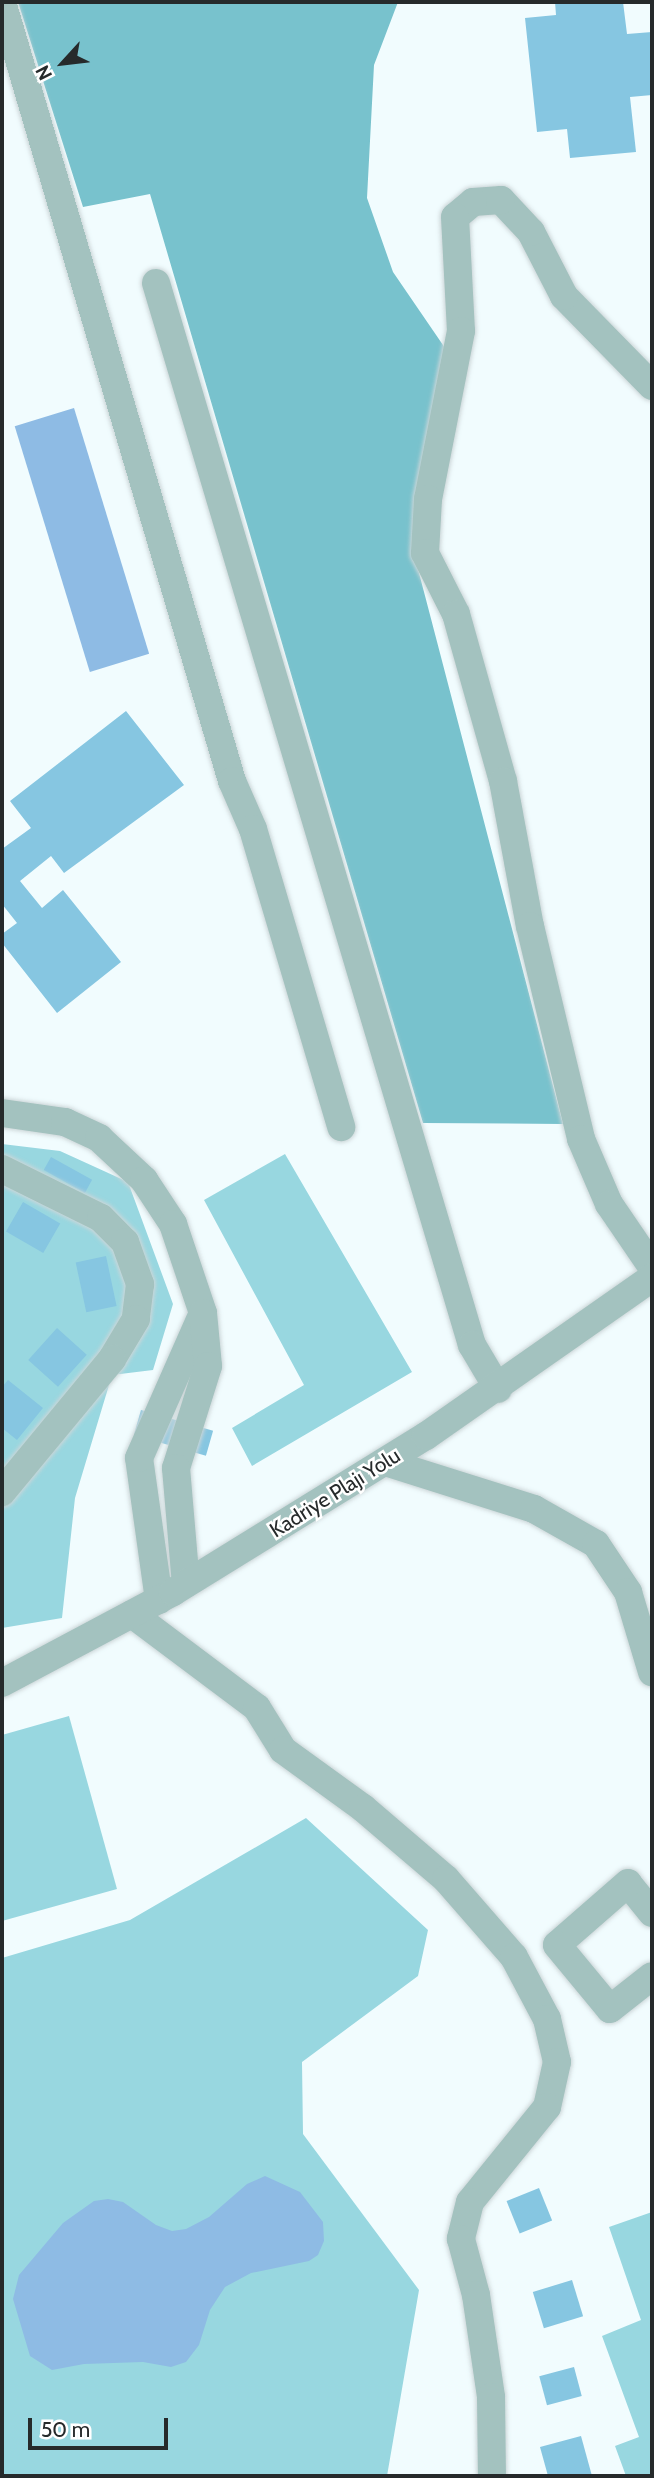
<!DOCTYPE html>
<html>
<head>
<meta charset="utf-8">
<style>
	body { margin:0 }
	#map { position:relative; width:654px; height:2478px; overflow:hidden; background:#f1fcfe; font-family:Cabin,sans-serif }
	div>[style] { position:absolute }
	.green>* { inset:0; background:#98d7e0 }
	.forest>* { inset:0; background:#78c2cd }
	.water>* { inset:0; background:#8ebbe4; transform-origin:0 0 }
	.building>* { inset:0; background:#86c6e1; transform-origin:0 0 }
	.roads { filter:drop-shadow(0 0 2px #ccd6d8) drop-shadow(0 0 2px #ccd6d8) }
	.minor>* { height:28px; margin:-14px; padding:0 14px; transform-origin:14px; border-radius:14px; background:#a3c2bf }
	span { translate:-50% -50%; white-space:nowrap; text-align:center; line-height:1.15; -webkit-text-stroke:5px #fff; paint-order:stroke }
	.street-label { font-size:21px; color:#262a2b }
	.frame { position:absolute; inset:0; border:4px solid #262a2b; pointer-events:none }
	.north { position:absolute; left:28px; top:28px; width:70px; height:70px; -webkit-text-stroke:5px #fff; paint-order:stroke; rotate:243deg; font-size:19px; font-weight:700; line-height:28px; text-align:center; color:#262a2b }
	.north::after { content:''; display:block; margin:auto; width:24px; height:32px; background:#262a2b; clip-path:polygon(50% 0,100% 100%,50% 72%,0 100%) }
	.scale { position:absolute; left:28px; top:2418px; width:140px; height:32px; box-sizing:border-box; border:4px solid #262a2b; border-top:0; padding-left:9px; font-size:21px; line-height:24px; white-space:nowrap; color:#262a2b; -webkit-text-stroke:5px #fff; paint-order:stroke }
</style>
</head>
<body>
<div id="map">
	<div class="green">
		<i style="clip-path:polygon(2px 1144px,60px 1151px,128px 1182px,173px 1304px,153px 1370px,112px 1375px,75px 1498px,62px 1618px,2px 1628px)"></i>
		<i style="clip-path:polygon(285px 1154px,412px 1372px,252px 1466px,232px 1428px,304px 1385px,204px 1200px)"></i>
		<i style="clip-path:polygon(69px 1716px,117px 1889px,2px 1921px,2px 1735px)"></i>
		<i style="clip-path:polygon(306px 1818px,428px 1930px,418px 1976px,302px 2062px,303px 2134px,419px 2290px,387px 2476px,2px 2476px,2px 1958px,130px 1920px)"></i>
		<i style="clip-path:polygon(652px 2212px,652px 2476px,626px 2476px,615px 2446px,639px 2437px,602px 2336px,641px 2320px,609px 2227px)"></i>
	</div>
	<div class="forest">
		<i style="clip-path:polygon(18px 2px,398px 2px,374px 65px,367px 198px,393px 272px,445px 348px,412px 546px,563px 1124px,423px 1123px,150px 194px,83px 207px)"></i>
	</div>
	<div class="water">
		<i style="left:74px;top:408px;width:257px;height:62px;rotate:73deg"></i>
		<i style="clip-path:polygon(265px 2176px,300px 2192px,323px 2222px,324px 2241px,318px 2255px,309px 2261px,251px 2273px,225px 2287px,210px 2310px,199px 2345px,186px 2362px,171px 2367px,143px 2362px,84px 2364px,52px 2370px,30px 2356px,13px 2299px,19px 2275px,63px 2223px,94px 2201px,108px 2199px,123px 2202px,156px 2225px,172px 2231px,186px 2229px,209px 2217px,247px 2184px)"></i>
	</div>
	<div class="building">
		<i style="clip-path:polygon(555px 2px,623px 2px,627px 34px,652px 32px,652px 95px,630px 97px,636px 152px,570px 158px,567px 129px,537px 132px,525px 18px,556px 15px)"></i>
		<i style="clip-path:polygon(126px 711px,184px 785px,64px 873px,51px 856px,20px 881px,42px 908px,63px 890px,121px 962px,57px 1013px,2px 943px,2px 934px,17px 923px,2px 904px,2px 849px,31px 828px,10px 801px)"></i>
		<i style="left:51px;top:1157px;width:47px;height:15px;rotate:29deg"></i>
		<i style="left:23px;top:1202px;width:43px;height:34px;rotate:30deg"></i>
		<i style="left:106px;top:1256px;width:51px;height:31px;rotate:78deg"></i>
		<i style="left:57px;top:1328px;width:40px;height:43px;rotate:42deg"></i>
		<i style="clip-path:polygon(8px 1380px,43px 1408px,17px 1440px,2px 1428px,2px 1387px)"></i>
		<i style="left:141px;top:1410px;width:75px;height:26px;rotate:16deg"></i>
		<i style="left:539px;top:2188px;width:35px;height:35px;rotate:68deg"></i>
		<i style="left:572px;top:2280px;width:38px;height:41px;rotate:73deg"></i>
		<i style="left:574px;top:2367px;width:30px;height:36px;rotate:75deg"></i>
		<i style="clip-path:polygon(581px 2436px,592px 2476px,548px 2476px,540px 2447px)"></i>
	</div>
	<div class="roads">
		<div class="minor">
			<i style="left:2px;top:2px;width:812px;rotate:73.55deg"></i>
			<i style="left:232px;top:781px;width:52px;rotate:66.4deg"></i>
			<i style="left:253px;top:829px;width:311px;rotate:73.5deg"></i>
			<i style="left:156px;top:283px;width:1108px;rotate:73.43deg"></i>
			<i style="left:472px;top:1345px;width:51px;rotate:59.4deg"></i>
			<i style="left:652px;top:386px;width:126px;rotate:-134.4deg"></i>
			<i style="left:564px;top:296px;width:72px;rotate:-117.3deg"></i>
			<i style="left:531px;top:232px;width:44px;rotate:-133.2deg"></i>
			<i style="left:501px;top:200px;width:28px;rotate:176deg"></i>
			<i style="left:473px;top:202px;width:23px;rotate:140deg"></i>
			<i style="left:455px;top:217px;width:114px;rotate:87deg"></i>
			<i style="left:461px;top:331px;width:171px;rotate:101.1deg"></i>
			<i style="left:428px;top:499px;width:54px;rotate:93.2deg"></i>
			<i style="left:425px;top:553px;width:68px;rotate:63.1deg"></i>
			<i style="left:456px;top:614px;width:173px;rotate:74.3deg"></i>
			<i style="left:503px;top:781px;width:147px;rotate:79.5deg"></i>
			<i style="left:530px;top:926px;width:219px;rotate:76.5deg"></i>
			<i style="left:581px;top:1139px;width:71px;rotate:66.7deg"></i>
			<i style="left:609px;top:1204px;width:76px;rotate:55.7deg"></i>
			<i style="left:2px;top:1113px;width:64px;rotate:8.1deg"></i>
			<i style="left:65px;top:1122px;width:38px;rotate:25deg"></i>
			<i style="left:99px;top:1138px;width:62px;rotate:43deg"></i>
			<i style="left:144px;top:1180px;width:53px;rotate:56.6deg"></i>
			<i style="left:173px;top:1224px;width:94px;rotate:71.4deg"></i>
			<i style="left:2px;top:1169px;width:110px;rotate:26.3deg"></i>
			<i style="left:101px;top:1218px;width:34px;rotate:45deg"></i>
			<i style="left:125px;top:1242px;width:45px;rotate:70.3deg"></i>
			<i style="left:140px;top:1284px;width:35px;rotate:97deg"></i>
			<i style="left:136px;top:1319px;width:47px;rotate:121deg"></i>
			<i style="left:112px;top:1359px;width:173px;rotate:129.6deg"></i>
			<i style="left:385px;top:1462px;width:156px;rotate:17.5deg"></i>
			<i style="left:534px;top:1509px;width:71px;rotate:29.4deg"></i>
			<i style="left:596px;top:1544px;width:58px;rotate:56.3deg"></i>
			<i style="left:628px;top:1592px;width:84px;rotate:73.3deg"></i>
			<i style="left:159px;top:1600px;width:143px;rotate:-98deg"></i>
			<i style="left:139px;top:1458px;width:158px;rotate:-66.2deg"></i>
			<i style="left:203px;top:1313px;width:53px;rotate:84.6deg"></i>
			<i style="left:208px;top:1366px;width:107px;rotate:107.4deg"></i>
			<i style="left:176px;top:1468px;width:116px;rotate:85.1deg"></i>
			<i style="left:132px;top:1614px;width:156px;rotate:36.9deg"></i>
			<i style="left:257px;top:1708px;width:49px;rotate:58.2deg"></i>
			<i style="left:283px;top:1750px;width:99px;rotate:35.9deg"></i>
			<i style="left:363px;top:1808px;width:109px;rotate:40.5deg"></i>
			<i style="left:446px;top:1879px;width:103px;rotate:48.9deg"></i>
			<i style="left:514px;top:1957px;width:70px;rotate:62deg"></i>
			<i style="left:547px;top:2019px;width:44px;rotate:76.9deg"></i>
			<i style="left:557px;top:2062px;width:46px;rotate:102.5deg"></i>
			<i style="left:547px;top:2107px;width:122px;rotate:129deg"></i>
			<i style="left:470px;top:2202px;width:38px;rotate:104deg"></i>
			<i style="left:461px;top:2239px;width:58px;rotate:75deg"></i>
			<i style="left:476px;top:2295px;width:103px;rotate:81.6deg"></i>
			<i style="left:491px;top:2397px;width:79px;rotate:89.3deg"></i>
			<i style="left:2px;top:1683px;width:194px;rotate:-28deg"></i>
			<i style="left:173px;top:1592px;width:297px;rotate:-31.7deg"></i>
			<i style="left:426px;top:1436px;width:276px;rotate:-35deg"></i>
			<i style="left:652px;top:1913px;width:38px;rotate:-129deg"></i>
			<i style="left:628px;top:1883px;width:94px;rotate:138.9deg"></i>
			<i style="left:557px;top:1945px;width:83px;rotate:50.4deg"></i>
			<i style="left:610px;top:2009px;width:53px;rotate:-38.2deg"></i>
		</div>
	</div>
	<div class="street-label">
		<span style="left:335px;top:1493px;rotate:-32deg">Kadriye Plajı Yolu</span>
	</div>
	<div class="frame"></div>
	<div class="north">N</div>
	<div class="scale">50 m</div>
</div>
</body>
</html>
